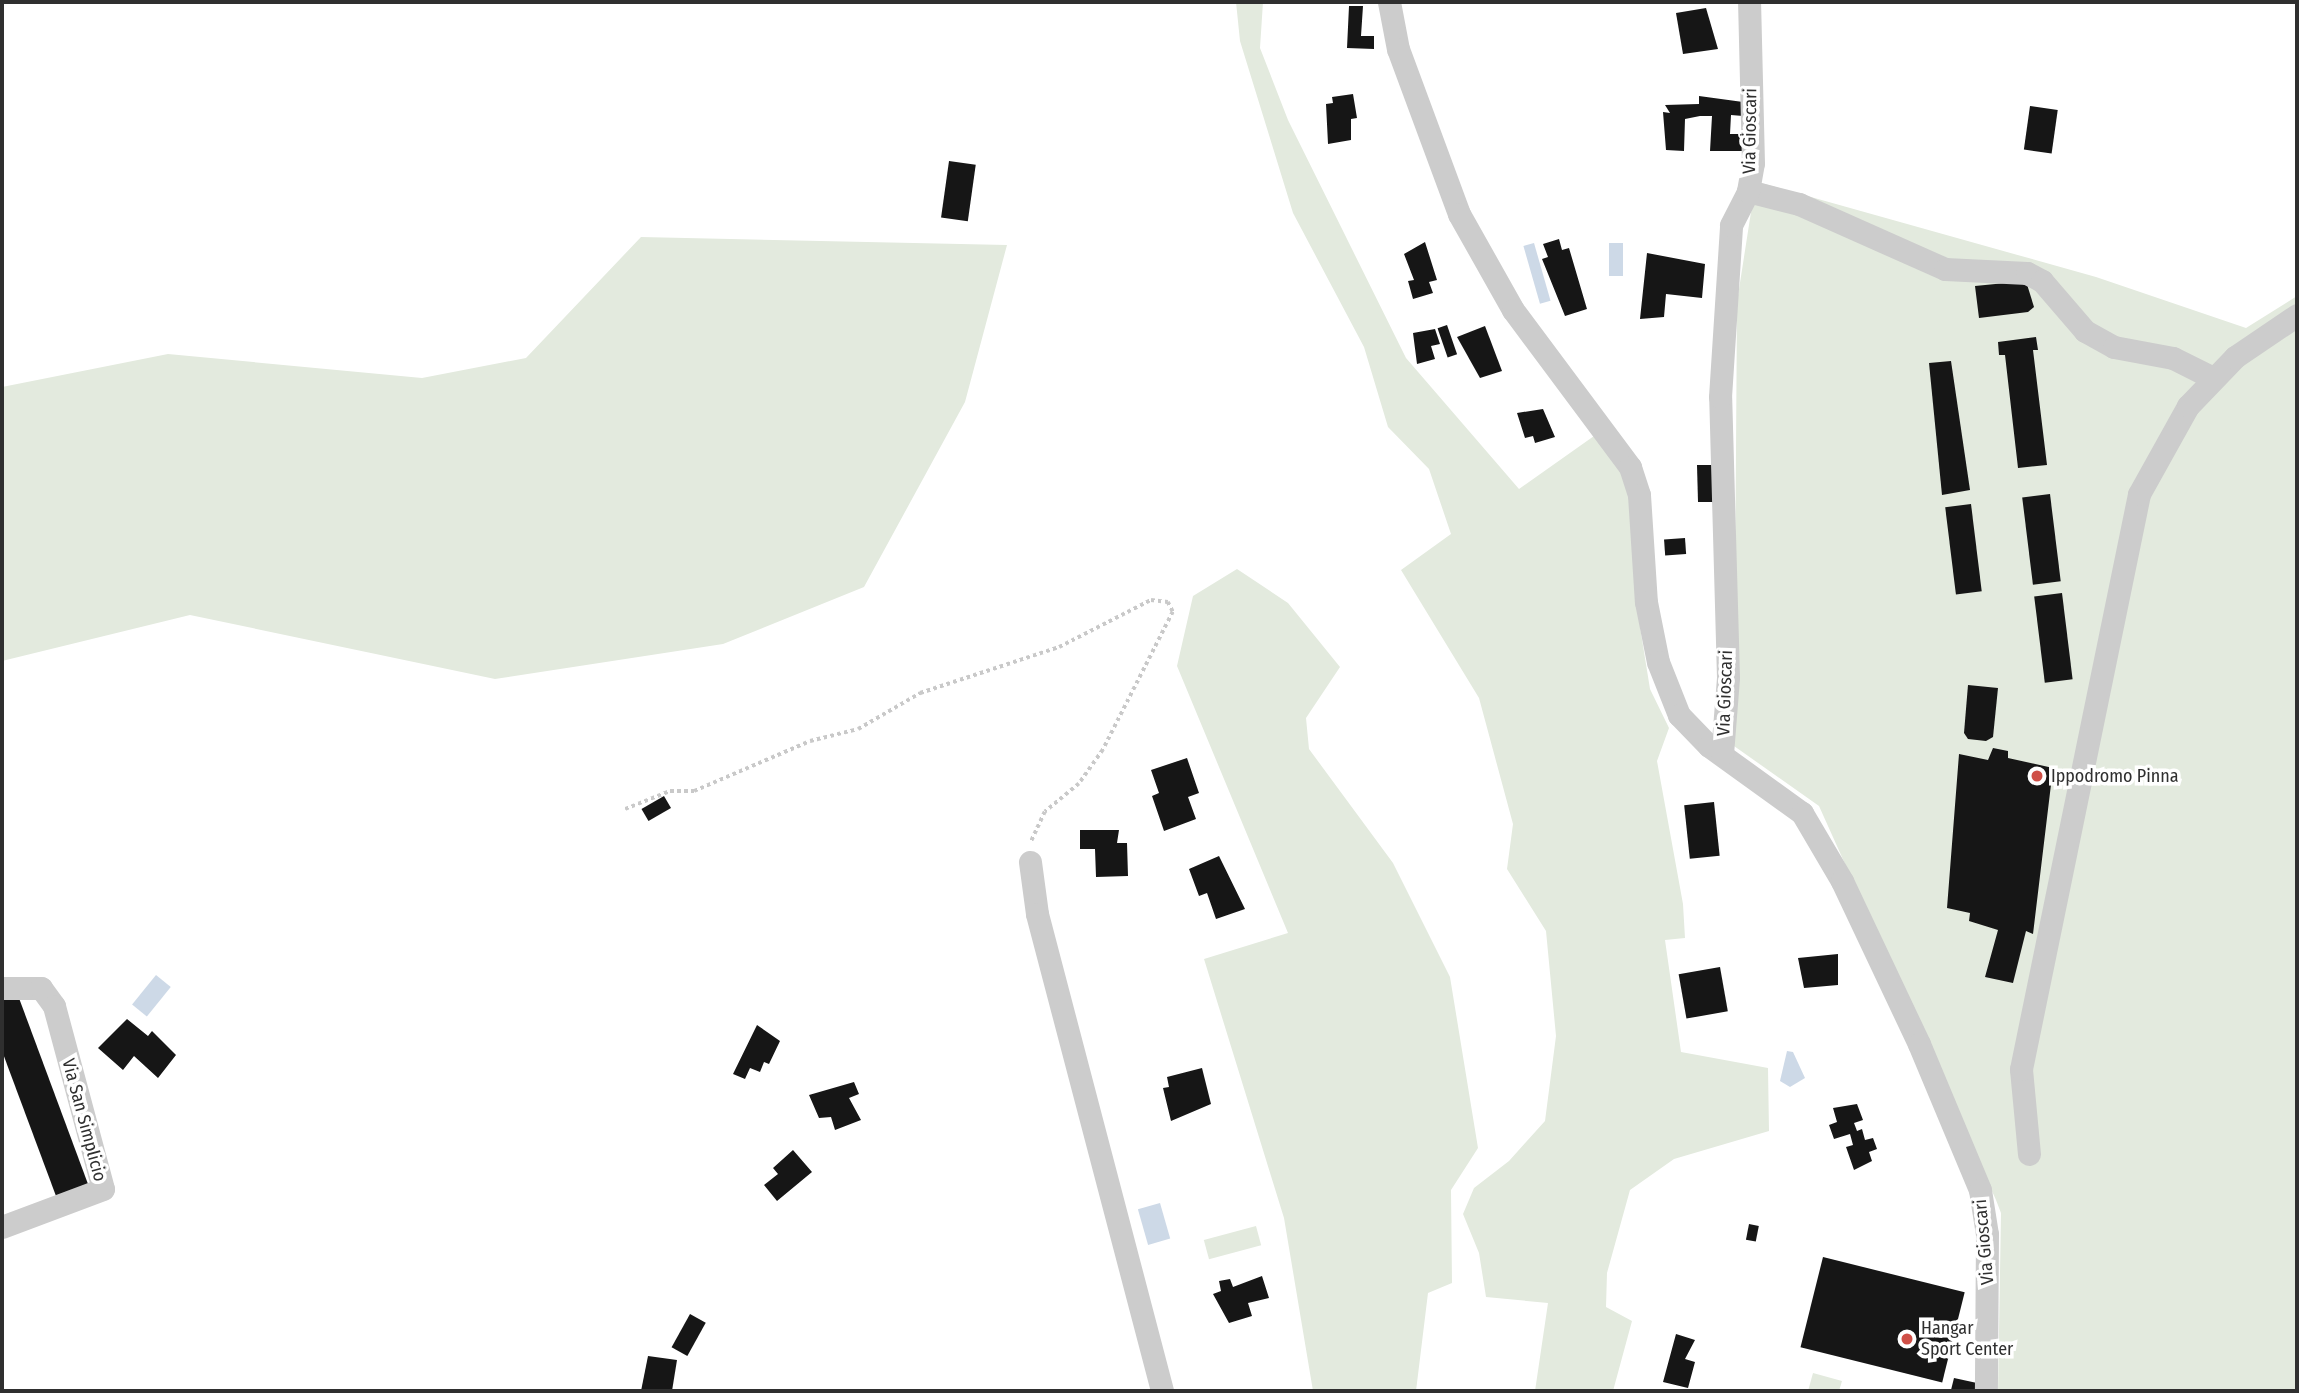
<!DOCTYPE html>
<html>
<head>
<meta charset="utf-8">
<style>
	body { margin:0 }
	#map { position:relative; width:2299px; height:1393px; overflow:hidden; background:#fff; font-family:"Fira Sans Condensed",sans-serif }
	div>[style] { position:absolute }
	.green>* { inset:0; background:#e3eade; transform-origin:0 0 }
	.water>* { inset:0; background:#cdd9e7; transform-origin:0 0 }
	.building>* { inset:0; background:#161616; transform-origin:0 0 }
	.path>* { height:3.5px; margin-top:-1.75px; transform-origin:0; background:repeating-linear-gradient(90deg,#c9c9c9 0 3.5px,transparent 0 7px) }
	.minor>* { height:23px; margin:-11.5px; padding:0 11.5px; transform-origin:11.5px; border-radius:11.5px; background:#ccc }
	.dots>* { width:19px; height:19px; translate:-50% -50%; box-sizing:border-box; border:4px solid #fff; border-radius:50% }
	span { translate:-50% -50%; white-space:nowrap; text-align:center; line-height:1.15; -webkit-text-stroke:7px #fff; paint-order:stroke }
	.street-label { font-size:18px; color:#2f2f2f }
	.poi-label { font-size:18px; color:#2f2f2f }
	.left { translate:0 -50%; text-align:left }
	.frame { position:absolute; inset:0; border:4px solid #2f2f2f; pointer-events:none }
</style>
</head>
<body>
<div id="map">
	<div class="green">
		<i style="clip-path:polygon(1236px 2px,1263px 2px,1260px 48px,1288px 120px,1406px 358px,1519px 489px,1594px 436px,1622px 471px,1639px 530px,1640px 627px,1650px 689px,1669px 728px,1657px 761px,1683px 904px,1685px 938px,1665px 940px,1681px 1052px,1768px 1068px,1769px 1131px,1674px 1159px,1630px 1190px,1607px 1273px,1606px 1307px,1632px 1321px,1613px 1391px,1535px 1391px,1548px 1303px,1486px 1297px,1479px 1253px,1463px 1214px,1474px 1188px,1509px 1161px,1545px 1121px,1556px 1036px,1546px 931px,1507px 869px,1513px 824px,1479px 698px,1401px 570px,1451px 534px,1429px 469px,1388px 427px,1364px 347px,1293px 213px,1240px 41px)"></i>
		<i style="clip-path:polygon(1761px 183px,2096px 277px,2246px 328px,2297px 296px,2297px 1391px,1998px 1391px,2001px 1213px,1996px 1200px,1819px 806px,1734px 746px,1737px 302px,1751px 212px)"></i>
		<i style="clip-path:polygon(641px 237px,1007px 245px,965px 402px,864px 587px,723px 644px,495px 679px,190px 615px,2px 661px,2px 387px,168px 354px,422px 378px,526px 358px)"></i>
		<i style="clip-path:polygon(1237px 569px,1288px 603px,1340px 667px,1306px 718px,1309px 749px,1393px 863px,1450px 977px,1478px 1148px,1451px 1190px,1452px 1283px,1428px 1293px,1416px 1391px,1313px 1391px,1284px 1218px,1204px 959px,1288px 933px,1177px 666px,1193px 596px)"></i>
		<i style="left:1256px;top:1226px;width:20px;height:54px;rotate:75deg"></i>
		<i style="clip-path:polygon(1813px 1373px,1842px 1381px,1839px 1391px,1808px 1391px)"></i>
	</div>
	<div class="water">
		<i style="left:1534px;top:243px;width:60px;height:11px;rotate:74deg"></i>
		<i style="left:1609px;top:243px;width:14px;height:33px"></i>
		<i style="left:156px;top:975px;width:19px;height:38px;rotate:39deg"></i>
		<i style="clip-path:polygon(1787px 1051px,1793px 1052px,1805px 1078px,1790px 1087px,1780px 1081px)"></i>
		<i style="left:1160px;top:1203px;width:37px;height:23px;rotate:74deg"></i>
	</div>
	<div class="building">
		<i style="clip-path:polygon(1349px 6px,1363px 6px,1361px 36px,1374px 36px,1374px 49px,1347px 48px)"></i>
		<i style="clip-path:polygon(1706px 8px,1718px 49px,1683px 54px,1676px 13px)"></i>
		<i style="clip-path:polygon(1353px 94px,1357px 118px,1351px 119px,1351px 140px,1328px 144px,1326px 104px,1333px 103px,1332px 97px)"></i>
		<i style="clip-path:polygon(1699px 96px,1743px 102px,1743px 116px,1731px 115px,1730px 134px,1743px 134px,1743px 151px,1710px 151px,1712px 116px,1700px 116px,1685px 119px,1684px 151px,1666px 150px,1663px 112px,1670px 113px,1665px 105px,1699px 104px)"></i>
		<i style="left:2030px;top:106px;width:28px;height:44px;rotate:8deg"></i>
		<i style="left:949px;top:161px;width:27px;height:57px;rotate:8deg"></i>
		<i style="clip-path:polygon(1559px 239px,1562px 250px,1569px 248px,1587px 309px,1565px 316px,1542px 259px,1548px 257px,1543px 244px)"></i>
		<i style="clip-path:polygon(1425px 242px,1437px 280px,1429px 282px,1433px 293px,1413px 299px,1408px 281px,1414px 280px,1404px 254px)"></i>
		<i style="clip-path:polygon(1647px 253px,1705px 264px,1702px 298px,1666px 294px,1664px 317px,1640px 319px)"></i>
		<i style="clip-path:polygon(2026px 281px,2034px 307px,2028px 312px,1979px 318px,1975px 286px)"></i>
		<i style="left:1447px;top:325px;width:31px;height:10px;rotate:71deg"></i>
		<i style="clip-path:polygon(1485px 326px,1502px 371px,1480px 378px,1457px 337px)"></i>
		<i style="clip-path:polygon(1435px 329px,1440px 344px,1431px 346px,1435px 359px,1417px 364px,1413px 333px)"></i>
		<i style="clip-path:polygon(2036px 337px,2038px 350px,2033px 350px,2047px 465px,2018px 468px,2005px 355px,1999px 355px,1998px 342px)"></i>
		<i style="clip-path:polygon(1951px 361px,1970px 490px,1942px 495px,1929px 363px)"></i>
		<i style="clip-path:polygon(1543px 409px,1555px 437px,1535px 443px,1533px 436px,1525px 438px,1517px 413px)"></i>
		<i style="clip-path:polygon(1697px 465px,1718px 465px,1716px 502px,1698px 502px)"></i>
		<i style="left:2050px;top:494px;width:88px;height:28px;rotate:83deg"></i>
		<i style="left:1971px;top:504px;width:88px;height:26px;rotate:83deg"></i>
		<i style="left:1685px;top:538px;width:16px;height:21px;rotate:86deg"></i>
		<i style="left:2062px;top:593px;width:87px;height:28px;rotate:83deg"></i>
		<i style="clip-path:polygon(1968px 685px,1998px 688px,1993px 737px,1986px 741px,1968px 739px,1964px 733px)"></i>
		<i style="clip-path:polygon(1993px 748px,2008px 751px,2008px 758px,2053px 768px,2033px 934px,2026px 931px,2013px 983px,1985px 977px,1998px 930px,1969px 921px,1970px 913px,1947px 908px,1959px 754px,1988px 760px)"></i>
		<i style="clip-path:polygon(1187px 758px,1199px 793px,1188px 797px,1196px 819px,1164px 831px,1152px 796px,1159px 793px,1151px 770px)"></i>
		<i style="left:664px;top:796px;width:14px;height:26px;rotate:60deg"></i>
		<i style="left:1714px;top:802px;width:54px;height:30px;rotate:84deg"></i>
		<i style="clip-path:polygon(1080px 830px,1119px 830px,1117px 843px,1127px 843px,1128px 876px,1096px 877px,1095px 849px,1080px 849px)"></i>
		<i style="clip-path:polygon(1219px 856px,1245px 909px,1216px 919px,1207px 893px,1199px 896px,1189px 869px)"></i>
		<i style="clip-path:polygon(1838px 954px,1838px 985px,1804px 988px,1798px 958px)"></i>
		<i style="left:1720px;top:967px;width:45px;height:42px;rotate:80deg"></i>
		<i style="clip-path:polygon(16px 990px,88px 1184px,56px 1196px,2px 1051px,2px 995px)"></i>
		<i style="clip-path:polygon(127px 1019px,148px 1036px,152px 1031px,176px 1055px,158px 1078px,134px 1056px,123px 1070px,98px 1048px)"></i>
		<i style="clip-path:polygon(757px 1025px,780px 1041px,769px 1064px,764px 1062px,760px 1072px,750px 1068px,745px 1079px,733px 1074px)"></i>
		<i style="clip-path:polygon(1202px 1068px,1211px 1104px,1171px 1121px,1163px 1088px,1169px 1087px,1167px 1077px)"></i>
		<i style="clip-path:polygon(854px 1082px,859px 1094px,849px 1098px,861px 1120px,835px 1130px,831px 1117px,819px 1118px,809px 1095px)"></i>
		<i style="clip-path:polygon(1857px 1104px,1863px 1120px,1854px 1123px,1857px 1131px,1862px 1129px,1865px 1140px,1873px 1138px,1877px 1149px,1869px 1152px,1872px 1161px,1854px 1170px,1846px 1147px,1853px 1145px,1850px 1134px,1834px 1139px,1829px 1125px,1837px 1122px,1833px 1108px)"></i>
		<i style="clip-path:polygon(793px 1150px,812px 1172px,777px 1201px,764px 1185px,778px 1174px,773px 1168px)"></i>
		<i style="left:1749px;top:1224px;width:10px;height:16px;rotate:11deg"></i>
		<i style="left:1823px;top:1257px;width:146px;height:93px;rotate:14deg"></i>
		<i style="clip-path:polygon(1262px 1276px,1269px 1298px,1248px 1303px,1252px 1316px,1229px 1323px,1213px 1294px,1221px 1291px,1219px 1281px,1230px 1279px,1233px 1287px)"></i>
		<i style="left:690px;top:1314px;width:18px;height:38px;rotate:29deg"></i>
		<i style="clip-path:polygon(1676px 1334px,1695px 1340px,1685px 1359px,1695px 1362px,1688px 1388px,1663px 1382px)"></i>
		<i style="clip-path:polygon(648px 1356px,677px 1360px,672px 1391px,641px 1391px)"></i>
		<i style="clip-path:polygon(1954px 1378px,1977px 1383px,1975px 1391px,1951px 1390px)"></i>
	</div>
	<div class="path">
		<i style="left:625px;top:809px;width:48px;rotate:-21.8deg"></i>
		<i style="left:670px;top:791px;width:24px"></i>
		<i style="left:694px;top:791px;width:126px;rotate:-23.3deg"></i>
		<i style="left:810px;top:741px;width:49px;rotate:-14deg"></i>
		<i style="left:858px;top:729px;width:72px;rotate:-30.1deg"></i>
		<i style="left:920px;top:693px;width:146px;rotate:-18.3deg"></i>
		<i style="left:1059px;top:647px;width:103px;rotate:-27.1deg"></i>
		<i style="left:1151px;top:600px;width:17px;rotate:7deg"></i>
		<i style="left:1168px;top:602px;width:11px;rotate:63deg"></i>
		<i style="left:1173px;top:612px;width:155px;rotate:116.9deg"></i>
		<i style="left:1103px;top:750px;width:42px;rotate:125.2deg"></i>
		<i style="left:1079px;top:784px;width:44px;rotate:140.5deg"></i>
		<i style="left:1045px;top:812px;width:33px;rotate:115deg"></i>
	</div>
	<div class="minor">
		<i style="left:1389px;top:2px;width:48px;rotate:79.2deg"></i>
		<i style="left:1398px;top:49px;width:176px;rotate:69.7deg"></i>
		<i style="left:1459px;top:214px;width:110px;rotate:60.6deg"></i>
		<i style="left:1513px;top:310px;width:196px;rotate:53.3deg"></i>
		<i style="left:1630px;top:467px;width:29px;rotate:72deg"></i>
		<i style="left:1639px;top:495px;width:107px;rotate:86.3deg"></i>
		<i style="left:1646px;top:602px;width:61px;rotate:78.7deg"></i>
		<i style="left:1658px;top:662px;width:57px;rotate:68.4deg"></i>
		<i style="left:1679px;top:715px;width:43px;rotate:45.9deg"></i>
		<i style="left:1709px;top:746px;width:115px;rotate:35.8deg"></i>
		<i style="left:1802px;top:813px;width:79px;rotate:59.5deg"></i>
		<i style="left:1842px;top:881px;width:180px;rotate:64.7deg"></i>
		<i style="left:1919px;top:1044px;width:158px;rotate:67.3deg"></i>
		<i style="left:1980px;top:1190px;width:45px;rotate:81deg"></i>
		<i style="left:1987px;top:1234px;width:157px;rotate:90.4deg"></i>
		<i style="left:1748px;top:191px;width:53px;rotate:14.3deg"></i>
		<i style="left:1799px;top:204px;width:160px;rotate:24deg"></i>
		<i style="left:1945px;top:269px;width:82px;rotate:2.8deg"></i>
		<i style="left:2027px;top:273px;width:17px;rotate:28deg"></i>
		<i style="left:2042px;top:281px;width:66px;rotate:49.3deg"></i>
		<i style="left:2085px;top:331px;width:33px;rotate:29deg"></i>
		<i style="left:2114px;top:347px;width:60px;rotate:10.6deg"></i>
		<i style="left:2173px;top:358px;width:45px;rotate:26.6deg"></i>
		<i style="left:1722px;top:754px;width:77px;rotate:-85.5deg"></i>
		<i style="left:1728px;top:677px;width:280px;rotate:-91.6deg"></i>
		<i style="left:1720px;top:397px;width:172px;rotate:-86.3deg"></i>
		<i style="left:1731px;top:225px;width:38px;rotate:-63deg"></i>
		<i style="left:1748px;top:191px;width:28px;rotate:-80deg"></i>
		<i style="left:1753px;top:163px;width:161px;rotate:-91.4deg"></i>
		<i style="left:1030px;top:862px;width:52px;rotate:82.3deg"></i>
		<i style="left:1037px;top:914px;width:493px;rotate:75.3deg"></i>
		<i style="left:2px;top:988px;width:39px"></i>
		<i style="left:41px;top:988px;width:22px;rotate:54deg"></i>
		<i style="left:54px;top:1006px;width:189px;rotate:75deg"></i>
		<i style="left:103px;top:1189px;width:108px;rotate:159.4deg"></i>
		<i style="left:2029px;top:1154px;width:85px;rotate:-95.4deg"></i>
		<i style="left:2021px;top:1069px;width:587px;rotate:-78.4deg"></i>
		<i style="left:2139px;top:494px;width:101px;rotate:-60.9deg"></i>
		<i style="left:2188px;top:406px;width:68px;rotate:-46.2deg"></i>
		<i style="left:2235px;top:357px;width:75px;rotate:-34.1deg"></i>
	</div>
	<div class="dots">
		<i style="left:2037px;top:776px;background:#cf4f47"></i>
		<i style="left:1907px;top:1339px;background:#cf4f47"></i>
	</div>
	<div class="street-label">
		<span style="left:1750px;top:131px;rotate:-89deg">Via Gioscari</span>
		<span style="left:1725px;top:693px;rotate:-88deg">Via Gioscari</span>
		<span style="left:84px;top:1120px;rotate:75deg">Via San Simplicio</span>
		<span style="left:1984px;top:1242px;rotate:-95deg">Via Gioscari</span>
	</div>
	<div class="poi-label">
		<span class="left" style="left:2051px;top:776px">Ippodromo Pinna</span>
		<span class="left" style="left:1921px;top:1339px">Hangar<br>Sport Center</span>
	</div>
	<div class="frame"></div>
</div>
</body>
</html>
